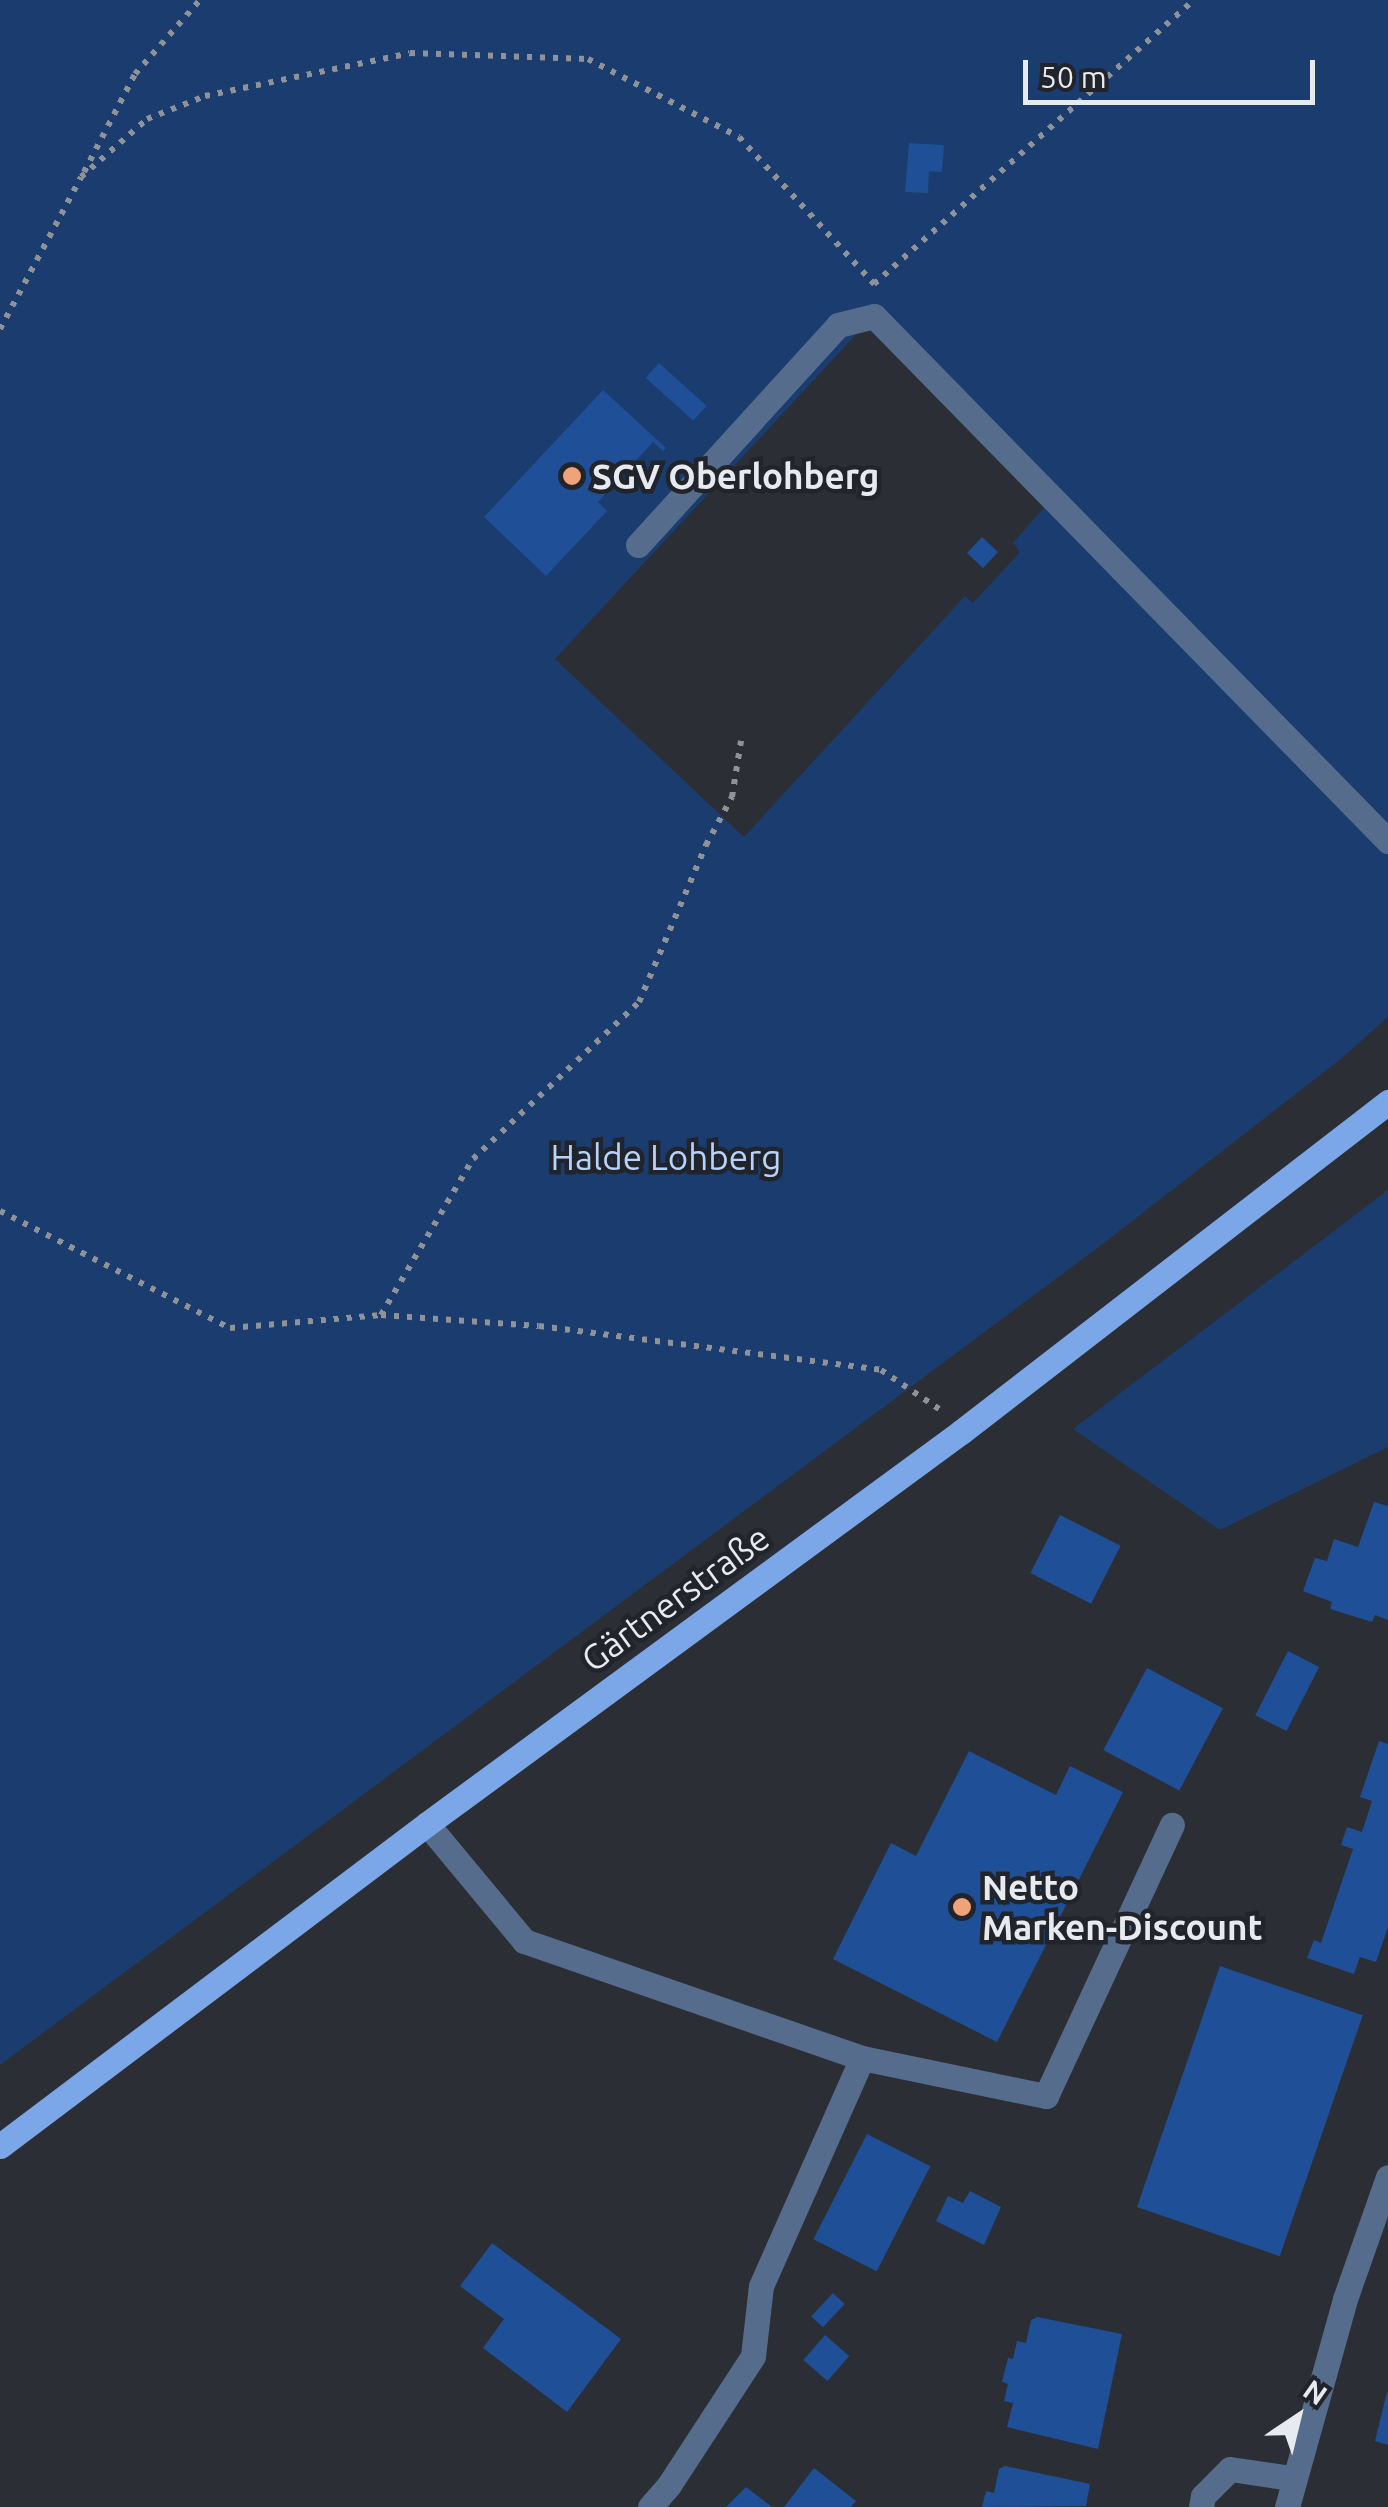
<!DOCTYPE html>
<html>
<head>
<meta charset="utf-8">
<style>
	body { margin:0 }
	#map { position:relative; width:1388px; height:2507px; overflow:hidden; background:#2b2f35; font-family:Ubuntu,sans-serif }
	div>[style] { position:absolute }
	.green>* { inset:0; background:#1a3c6f }
	.building>* { inset:0; background:#1f4f96; transform-origin:0 0 }
	.path>* { height:6px; margin-top:-3px; transform-origin:0; background:repeating-linear-gradient(90deg,#8f9398 0 5px,transparent 0 13px) }
	.minor>* { height:25px; margin:-12.5px; padding:0 12.5px; transform-origin:12.5px; border-radius:12.5px; background:#566c8c }
	.major>* { height:25px; margin:-12.5px; padding:0 12.5px; transform-origin:12.5px; border-radius:12.5px; background:#7ba7e9 }
	.dots>* { width:28px; height:28px; translate:-50% -50%; box-sizing:border-box; border:5px solid #21252b; border-radius:50% }
	span { translate:-50% -50%; white-space:nowrap; text-align:center; line-height:1.15; -webkit-text-stroke:9px #21252b; paint-order:stroke }
	.poi-label { font-size:35px; color:#e7eaee; font-weight:700 }
	.left { translate:0 -50%; text-align:left }
	.park-label { font-size:35px; color:#b8d3fb }
	.street-label { font-size:35px; color:#e7eaee }
	.north { position:absolute; left:1248px; top:2367px; width:100px; height:100px; -webkit-text-stroke:8px #21252b; paint-order:stroke; rotate:35deg; font-size:28px; font-weight:700; line-height:40px; text-align:center; color:#e7eaee }
	.north::after { content:''; display:block; margin:auto; width:35px; height:45px; background:#e7eaee; clip-path:polygon(50% 0,100% 100%,50% 72%,0 100%) }
	.scale { position:absolute; left:1023px; top:60px; width:292px; height:45px; box-sizing:border-box; border:5px solid #e7eaee; border-top:0; padding-left:12px; font-size:30px; line-height:35px; white-space:nowrap; color:#e7eaee; -webkit-text-stroke:8px #21252b; paint-order:stroke }
</style>
</head>
<body>
<div id="map">
	<div class="green">
		<i style="clip-path:polygon(evenodd,0 0,1388px 0,1388px 1017px,1342px 1058px,1100px 1246px,0 2065px,0 0,864px 326px,1056px 494px,1013px 543px,1020px 552px,973px 603px,965px 596px,744px 837px,555px 659px,864px 326px)"></i>
		<i style="clip-path:polygon(1388px 1190px,1388px 1447px,1220px 1530px,1073px 1429px)"></i>
	</div>
	<div class="building">
		<i style="clip-path:polygon(909px 143px,944px 145px,942px 172px,929px 171px,928px 193px,905px 192px)"></i>
		<i style="left:659px;top:363px;width:64px;height:20px;rotate:42deg"></i>
		<i style="clip-path:polygon(603px 390px,666px 448px,663px 451px,653px 442px,598px 502px,607px 511px,546px 576px,484px 517px)"></i>
		<i style="left:982px;top:537px;width:22px;height:22px;rotate:43deg"></i>
		<i style="clip-path:polygon(1374px 1502px,1388px 1506px,1388px 1620px,1375px 1615px,1372px 1622px,1330px 1609px,1332px 1602px,1303px 1591px,1315px 1558px,1327px 1561px,1334px 1539px,1358px 1547px)"></i>
		<i style="left:1060px;top:1515px;width:68px;height:65px;rotate:27deg"></i>
		<i style="left:1288px;top:1651px;width:35px;height:72px;rotate:27deg"></i>
		<i style="left:1147px;top:1668px;width:86px;height:93px;rotate:28deg"></i>
		<i style="clip-path:polygon(1379px 1741px,1388px 1744px,1388px 1927px,1376px 1962px,1360px 1957px,1354px 1974px,1307px 1958px,1314px 1940px,1321px 1943px,1353px 1849px,1341px 1845px,1347px 1827px,1362px 1832px,1372px 1801px,1360px 1797px)"></i>
		<i style="clip-path:polygon(969px 1751px,1056px 1795px,1070px 1766px,1123px 1792px,997px 2042px,833px 1959px,891px 1843px,916px 1856px)"></i>
		<i style="left:1220px;top:1966px;width:151px;height:255px;rotate:19deg"></i>
		<i style="left:867px;top:2134px;width:71px;height:118px;rotate:27deg"></i>
		<i style="clip-path:polygon(970px 2191px,1001px 2207px,984px 2245px,936px 2221px,948px 2196px,963px 2203px)"></i>
		<i style="clip-path:polygon(492px 2243px,621px 2339px,567px 2412px,483px 2348px,504px 2319px,460px 2286px)"></i>
		<i style="left:833px;top:2293px;width:16px;height:32px;rotate:43deg"></i>
		<i style="clip-path:polygon(1037px 2317px,1122px 2334px,1098px 2449px,1007px 2427px,1013px 2403px,1004px 2401px,1008px 2384px,1002px 2382px,1008px 2358px,1013px 2359px,1017px 2341px,1026px 2343px,1031px 2320px)"></i>
		<i style="left:825px;top:2335px;width:32px;height:33px;rotate:41deg"></i>
		<i style="clip-path:polygon(1387px 2392px,1388px 2392px,1388px 2445px,1375px 2441px)"></i>
		<i style="clip-path:polygon(1005px 2466px,1090px 2484px,1086px 2506px,982px 2507px,986px 2491px,994px 2493px,999px 2469px)"></i>
		<i style="clip-path:polygon(814px 2468px,856px 2501px,851px 2507px,784px 2507px)"></i>
		<i style="clip-path:polygon(746px 2487px,772px 2507px,726px 2507px)"></i>
	</div>
	<div class="path">
		<i style="left:84px;top:172px;width:110px;rotate:-62.5deg"></i>
		<i style="left:135px;top:74px;width:98px;rotate:-48.7deg"></i>
		<i style="left:874px;top:284px;width:428px;rotate:-41.6deg"></i>
		<i style="left:0;top:329px;width:172px;rotate:-61.9deg"></i>
		<i style="left:81px;top:177px;width:88px;rotate:-41.3deg"></i>
		<i style="left:147px;top:119px;width:62px;rotate:-21.6deg"></i>
		<i style="left:205px;top:96px;width:209px;rotate:-11.8deg"></i>
		<i style="left:410px;top:53px;width:178px;rotate:1.9deg"></i>
		<i style="left:588px;top:59px;width:170px;rotate:27.3deg"></i>
		<i style="left:739px;top:137px;width:200px;rotate:47.4deg"></i>
		<i style="left:0;top:1211px;width:258px;rotate:27deg"></i>
		<i style="left:230px;top:1328px;width:152px;rotate:-4.9deg"></i>
		<i style="left:381px;top:1315px;width:181px;rotate:-59.5deg"></i>
		<i style="left:473px;top:1159px;width:228px;rotate:-43.4deg"></i>
		<i style="left:639px;top:1002px;width:171px;rotate:-66.9deg"></i>
		<i style="left:706px;top:845px;width:55px;rotate:-61.6deg"></i>
		<i style="left:732px;top:797px;width:57px;rotate:-80.9deg"></i>
		<i style="left:381px;top:1315px;width:158px;rotate:4deg"></i>
		<i style="left:539px;top:1326px;width:345px;rotate:7.3deg"></i>
		<i style="left:881px;top:1370px;width:70px;rotate:33.9deg"></i>
	</div>
	<div class="minor">
		<i style="left:638px;top:545px;width:297px;rotate:-47.7deg"></i>
		<i style="left:838px;top:325px;width:37px;rotate:-14deg"></i>
		<i style="left:874px;top:316px;width:735px;rotate:45.61deg"></i>
		<i style="left:427px;top:1824px;width:152px;rotate:50.3deg"></i>
		<i style="left:524px;top:1941px;width:358px;rotate:19.1deg"></i>
		<i style="left:862px;top:2058px;width:188px;rotate:11.7deg"></i>
		<i style="left:1046px;top:2096px;width:299px;rotate:-65.1deg"></i>
		<i style="left:650px;top:2507px;width:29px;rotate:-49deg"></i>
		<i style="left:669px;top:2485px;width:154px;rotate:-56.9deg"></i>
		<i style="left:753px;top:2356px;width:70px;rotate:-83.5deg"></i>
		<i style="left:761px;top:2286px;width:249px;rotate:-66.1deg"></i>
		<i style="left:1201px;top:2507px;width:11px;rotate:-80deg"></i>
		<i style="left:1203px;top:2496px;width:38px;rotate:-45deg"></i>
		<i style="left:1230px;top:2469px;width:63px;rotate:8.3deg"></i>
		<i style="left:1287px;top:2507px;width:216px;rotate:-74.4deg"></i>
		<i style="left:1345px;top:2299px;width:129px;rotate:-70.6deg"></i>
	</div>
	<div class="major">
		<i style="left:0;top:2146px;width:535px;rotate:-37.02deg"></i>
		<i style="left:427px;top:1824px;width:662px;rotate:-36.28deg"></i>
		<i style="left:961px;top:1432px;width:540px;rotate:-37.7deg"></i>
	</div>
	<div class="dots">
		<i style="left:572px;top:476px;background:#f0a279"></i>
		<i style="left:962px;top:1907px;background:#f0a279"></i>
	</div>
	<div class="poi-label">
		<span class="left" style="left:592px;top:476px">SGV Oberlohberg</span>
		<span class="left" style="left:982px;top:1907px">Netto<br>Marken-Discount</span>
	</div>
	<div class="park-label">
		<span style="left:666px;top:1157px">Halde Lohberg</span>
	</div>
	<div class="street-label">
		<span style="left:675px;top:1598px;rotate:-36deg">Gärtnerstraße</span>
	</div>
	<div class="north">N</div>
	<div class="scale">50 m</div>
</div>
</body>
</html>
